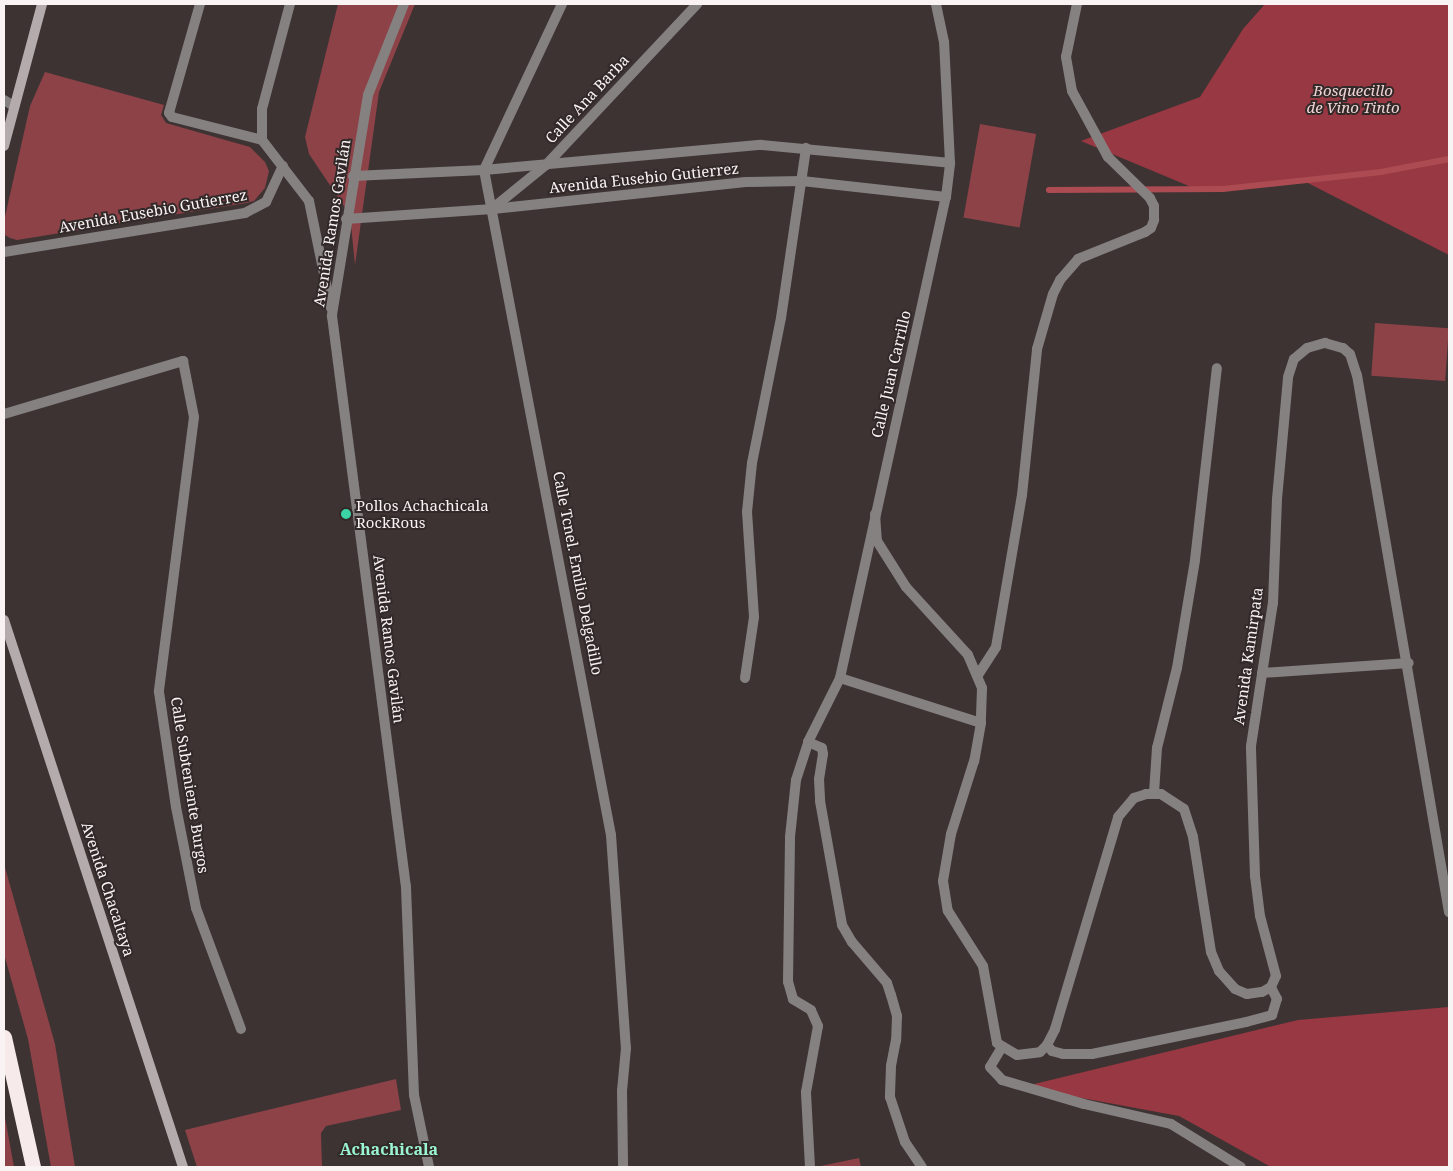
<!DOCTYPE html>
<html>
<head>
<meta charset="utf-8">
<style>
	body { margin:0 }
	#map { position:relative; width:1453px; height:1171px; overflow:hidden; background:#3d3333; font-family:"Noto Serif",serif }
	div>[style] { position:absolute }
	.green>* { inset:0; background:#8d4248; transform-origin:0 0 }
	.forest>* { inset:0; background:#983842 }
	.stream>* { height:5.5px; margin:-2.75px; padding:0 2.75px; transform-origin:2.75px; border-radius:2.75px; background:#ad4b53 }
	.street>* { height:10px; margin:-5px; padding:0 5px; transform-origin:5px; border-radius:5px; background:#868181 }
	.secondary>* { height:10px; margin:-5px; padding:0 5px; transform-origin:5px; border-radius:5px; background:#b4acac }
	.highway>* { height:15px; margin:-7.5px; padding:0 7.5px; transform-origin:7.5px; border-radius:7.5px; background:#f7eaea }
	.dots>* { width:14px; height:14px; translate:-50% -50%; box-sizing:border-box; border:2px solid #322929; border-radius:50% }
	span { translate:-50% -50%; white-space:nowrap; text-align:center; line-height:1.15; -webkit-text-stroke:4px #322929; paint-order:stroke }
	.park-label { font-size:15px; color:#f0d4d4; font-style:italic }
	.street-label { font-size:15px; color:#f9f3f3 }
	.poi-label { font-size:15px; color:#f9f3f3 }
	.left { translate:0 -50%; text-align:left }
	.neighbourhood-label { font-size:16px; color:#9bf5d1; font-weight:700 }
	.frame { position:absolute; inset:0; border:5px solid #f9f3f3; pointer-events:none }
</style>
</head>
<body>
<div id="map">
	<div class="green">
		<i style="clip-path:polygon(338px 4px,415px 4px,379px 92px,355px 265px,350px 215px,309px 154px,305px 137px)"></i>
		<i style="clip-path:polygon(45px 72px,164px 105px,161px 115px,166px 123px,250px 147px,265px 162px,269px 171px,265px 188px,254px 201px,246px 203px,17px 240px,10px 238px,5px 235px,4px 221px,30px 106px)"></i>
		<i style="left:980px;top:124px;width:57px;height:95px;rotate:10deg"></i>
		<i style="left:1375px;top:323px;width:74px;height:53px;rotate:4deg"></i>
		<i style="clip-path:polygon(4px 864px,55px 1044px,75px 1167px,51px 1167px,28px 1039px,4px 954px)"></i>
		<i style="clip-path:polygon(396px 1079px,401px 1110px,326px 1126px,321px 1133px,322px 1167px,197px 1167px,185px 1130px)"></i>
		<i style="clip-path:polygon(4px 1112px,14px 1167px,4px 1167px)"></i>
		<i style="clip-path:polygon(859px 1158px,861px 1167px,816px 1167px)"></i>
	</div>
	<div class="forest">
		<i style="clip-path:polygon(1265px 4px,1449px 4px,1449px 255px,1300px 179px,1196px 189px,1081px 141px,1200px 97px,1243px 29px)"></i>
		<i style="clip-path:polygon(1449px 1007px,1449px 1167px,1271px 1167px,1179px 1116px,1022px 1087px,1298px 1020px)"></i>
	</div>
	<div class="stream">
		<i style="left:1049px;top:190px;width:174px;rotate:-0.3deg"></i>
		<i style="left:1223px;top:189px;width:159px;rotate:-6.1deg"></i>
		<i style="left:1381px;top:172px;width:69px;rotate:-10.8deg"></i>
	</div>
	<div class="street">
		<i style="left:200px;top:4px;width:113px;rotate:105.9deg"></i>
		<i style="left:169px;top:113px;width:5px;rotate:53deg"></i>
		<i style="left:172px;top:117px;width:93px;rotate:14.3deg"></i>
		<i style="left:404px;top:4px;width:98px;rotate:111.6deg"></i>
		<i style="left:368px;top:95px;width:224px;rotate:99.3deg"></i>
		<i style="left:332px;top:316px;width:576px;rotate:82.62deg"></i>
		<i style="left:406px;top:887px;width:208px;rotate:87.8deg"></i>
		<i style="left:414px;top:1095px;width:74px;rotate:78.2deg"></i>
		<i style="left:562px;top:4px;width:183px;rotate:115.2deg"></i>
		<i style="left:484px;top:170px;width:677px;rotate:79.19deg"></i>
		<i style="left:611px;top:835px;width:214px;rotate:86deg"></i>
		<i style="left:626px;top:1048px;width:43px;rotate:95.3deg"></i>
		<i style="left:622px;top:1091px;width:76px;rotate:89.2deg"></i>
		<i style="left:4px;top:100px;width:12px;rotate:31deg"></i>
		<i style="left:262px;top:140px;width:77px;rotate:52.4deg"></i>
		<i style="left:309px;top:201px;width:109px;rotate:78.4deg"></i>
		<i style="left:262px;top:140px;width:31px;rotate:-90deg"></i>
		<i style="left:262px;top:109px;width:109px;rotate:-75.1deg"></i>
		<i style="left:353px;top:176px;width:131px;rotate:-2.6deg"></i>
		<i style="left:484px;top:170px;width:278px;rotate:-5.2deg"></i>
		<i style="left:761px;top:145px;width:190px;rotate:5.4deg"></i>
		<i style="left:493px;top:208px;width:68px;rotate:-39.1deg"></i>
		<i style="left:546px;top:165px;width:221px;rotate:-46.8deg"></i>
		<i style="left:346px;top:219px;width:147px;rotate:-3.9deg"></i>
		<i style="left:493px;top:209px;width:254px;rotate:-6.1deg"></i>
		<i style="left:746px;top:182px;width:56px;rotate:-1deg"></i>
		<i style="left:802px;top:181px;width:145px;rotate:6.3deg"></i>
		<i style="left:4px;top:252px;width:244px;rotate:-9.2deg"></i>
		<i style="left:245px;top:213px;width:24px;rotate:-28deg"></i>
		<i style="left:266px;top:202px;width:40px;rotate:-65deg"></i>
		<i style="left:4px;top:414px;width:187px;rotate:-16.5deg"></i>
		<i style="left:183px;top:361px;width:57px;rotate:78.9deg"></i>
		<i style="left:194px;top:417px;width:277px;rotate:97.3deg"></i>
		<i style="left:159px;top:692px;width:116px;rotate:81.6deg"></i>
		<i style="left:176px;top:807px;width:103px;rotate:78.8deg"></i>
		<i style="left:196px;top:908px;width:129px;rotate:69.6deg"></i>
		<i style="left:875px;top:514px;width:27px;rotate:86deg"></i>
		<i style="left:877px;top:541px;width:54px;rotate:57.8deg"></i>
		<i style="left:906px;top:587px;width:92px;rotate:47.6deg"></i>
		<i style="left:968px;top:655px;width:36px;rotate:67deg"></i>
		<i style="left:982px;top:688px;width:35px;rotate:92deg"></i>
		<i style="left:981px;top:723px;width:39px;rotate:100deg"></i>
		<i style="left:974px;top:761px;width:77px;rotate:107.5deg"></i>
		<i style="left:951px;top:834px;width:48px;rotate:99.7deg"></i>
		<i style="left:943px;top:881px;width:30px;rotate:81deg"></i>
		<i style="left:948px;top:911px;width:65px;rotate:57.5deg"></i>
		<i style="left:983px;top:966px;width:78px;rotate:79.7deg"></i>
		<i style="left:997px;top:1043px;width:23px;rotate:31deg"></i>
		<i style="left:1017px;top:1055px;width:23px;rotate:-7deg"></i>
		<i style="left:1040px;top:1052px;width:10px;rotate:-45deg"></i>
		<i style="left:1047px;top:1045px;width:18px;rotate:-63deg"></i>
		<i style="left:1055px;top:1029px;width:221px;rotate:-73.4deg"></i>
		<i style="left:1118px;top:817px;width:25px;rotate:-50deg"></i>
		<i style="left:1134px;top:798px;width:13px;rotate:-18deg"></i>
		<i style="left:1146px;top:794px;width:15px"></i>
		<i style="left:1161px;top:794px;width:27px;rotate:33deg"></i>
		<i style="left:1184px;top:809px;width:29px;rotate:72deg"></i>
		<i style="left:1193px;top:837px;width:116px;rotate:81.1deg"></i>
		<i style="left:1211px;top:952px;width:21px;rotate:67deg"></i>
		<i style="left:1219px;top:971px;width:24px;rotate:48deg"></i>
		<i style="left:1235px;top:989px;width:13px;rotate:23deg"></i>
		<i style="left:1247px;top:994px;width:15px;rotate:-8deg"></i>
		<i style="left:1262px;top:992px;width:10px;rotate:-29deg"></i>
		<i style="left:1271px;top:987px;width:12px;rotate:-66deg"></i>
		<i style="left:1276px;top:976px;width:62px;rotate:-104.9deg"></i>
		<i style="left:1260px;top:916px;width:40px;rotate:-97.1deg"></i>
		<i style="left:1255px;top:876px;width:130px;rotate:-91.8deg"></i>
		<i style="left:1251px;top:746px;width:145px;rotate:-81.3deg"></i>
		<i style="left:1273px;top:603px;width:104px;rotate:-87.8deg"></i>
		<i style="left:1277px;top:499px;width:122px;rotate:-84.8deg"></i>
		<i style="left:1288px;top:377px;width:19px;rotate:-72deg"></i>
		<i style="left:1294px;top:359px;width:17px;rotate:-40deg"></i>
		<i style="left:1307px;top:348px;width:19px;rotate:-16deg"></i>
		<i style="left:1325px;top:343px;width:19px;rotate:16deg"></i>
		<i style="left:1343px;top:348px;width:9px;rotate:41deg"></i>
		<i style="left:1350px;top:354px;width:22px;rotate:72deg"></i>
		<i style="left:1357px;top:375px;width:545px;rotate:80.28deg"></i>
		<i style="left:1262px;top:673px;width:147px;rotate:-3.9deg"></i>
		<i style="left:978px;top:675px;width:33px;rotate:-57deg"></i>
		<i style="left:996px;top:647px;width:154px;rotate:-80.3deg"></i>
		<i style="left:1022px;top:495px;width:147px;rotate:-84.1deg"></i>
		<i style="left:1037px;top:349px;width:57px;rotate:-73.8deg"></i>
		<i style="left:1053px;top:294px;width:16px;rotate:-63deg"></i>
		<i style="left:1060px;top:280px;width:28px;rotate:-49deg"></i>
		<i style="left:1078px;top:259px;width:72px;rotate:-21.9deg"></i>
		<i style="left:1145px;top:232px;width:7px;rotate:-34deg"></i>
		<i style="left:1151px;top:228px;width:9px;rotate:-69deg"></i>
		<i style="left:1154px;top:220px;width:14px;rotate:-90deg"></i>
		<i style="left:1154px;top:206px;width:9px;rotate:-117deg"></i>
		<i style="left:1150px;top:198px;width:59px;rotate:-135.7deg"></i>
		<i style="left:1108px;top:157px;width:75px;rotate:-118.6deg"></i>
		<i style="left:1072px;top:91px;width:35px;rotate:-100deg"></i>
		<i style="left:1066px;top:57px;width:54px;rotate:-78.3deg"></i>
		<i style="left:745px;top:678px;width:62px;rotate:-81.6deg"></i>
		<i style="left:754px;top:617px;width:105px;rotate:-93.8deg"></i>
		<i style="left:747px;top:512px;width:49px;rotate:-84.2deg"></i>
		<i style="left:752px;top:463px;width:148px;rotate:-78.7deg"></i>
		<i style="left:781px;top:318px;width:172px;rotate:-81.6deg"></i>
		<i style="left:840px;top:678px;width:148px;rotate:17.7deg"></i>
		<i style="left:808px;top:742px;width:15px;rotate:23deg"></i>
		<i style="left:822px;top:748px;width:6px;rotate:81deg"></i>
		<i style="left:823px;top:754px;width:25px;rotate:99deg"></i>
		<i style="left:819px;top:779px;width:22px;rotate:87deg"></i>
		<i style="left:820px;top:801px;width:126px;rotate:79.9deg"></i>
		<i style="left:842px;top:925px;width:20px;rotate:60deg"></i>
		<i style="left:852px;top:942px;width:54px;rotate:49.5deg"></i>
		<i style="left:887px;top:983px;width:13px;rotate:72deg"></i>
		<i style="left:891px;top:995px;width:22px;rotate:74deg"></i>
		<i style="left:897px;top:1016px;width:24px;rotate:92deg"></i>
		<i style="left:896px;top:1040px;width:26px;rotate:101deg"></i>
		<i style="left:891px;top:1066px;width:31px;rotate:92deg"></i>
		<i style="left:890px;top:1097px;width:47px;rotate:71.6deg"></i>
		<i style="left:905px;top:1142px;width:30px;rotate:56deg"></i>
		<i style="left:1154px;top:793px;width:45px;rotate:-86.2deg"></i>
		<i style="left:1157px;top:748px;width:82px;rotate:-76deg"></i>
		<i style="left:1177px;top:668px;width:109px;rotate:-80.5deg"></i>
		<i style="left:1195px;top:560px;width:193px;rotate:-83.5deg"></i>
		<i style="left:1047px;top:1045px;width:8px;rotate:50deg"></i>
		<i style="left:1052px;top:1051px;width:11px;rotate:15deg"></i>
		<i style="left:1063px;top:1054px;width:29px"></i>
		<i style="left:1092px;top:1054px;width:157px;rotate:-11.7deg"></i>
		<i style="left:1246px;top:1022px;width:27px;rotate:-15deg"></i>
		<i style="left:1272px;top:1015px;width:17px;rotate:-73deg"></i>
		<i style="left:1277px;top:999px;width:13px;rotate:-117deg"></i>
		<i style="left:1002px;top:1047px;width:23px;rotate:121deg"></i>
		<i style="left:990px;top:1067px;width:18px;rotate:47deg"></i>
		<i style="left:1002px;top:1080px;width:85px;rotate:16.3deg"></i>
		<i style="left:1084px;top:1104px;width:89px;rotate:12.9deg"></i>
		<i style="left:1171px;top:1124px;width:82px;rotate:31.6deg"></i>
		<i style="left:810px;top:1167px;width:75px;rotate:-93.1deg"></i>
		<i style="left:806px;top:1092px;width:67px;rotate:-79.7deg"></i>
		<i style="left:818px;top:1026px;width:17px;rotate:-114deg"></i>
		<i style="left:811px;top:1010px;width:21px;rotate:-149deg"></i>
		<i style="left:793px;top:999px;width:18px;rotate:-106deg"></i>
		<i style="left:788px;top:982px;width:145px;rotate:-89.2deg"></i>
		<i style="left:790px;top:837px;width:57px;rotate:-84deg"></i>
		<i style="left:796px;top:780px;width:40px;rotate:-72deg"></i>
		<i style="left:808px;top:742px;width:72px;rotate:-63.4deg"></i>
		<i style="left:840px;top:678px;width:493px;rotate:-77.6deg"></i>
		<i style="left:946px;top:197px;width:34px;rotate:-83deg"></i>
		<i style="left:950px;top:163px;width:121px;rotate:-92.8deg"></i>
		<i style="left:944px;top:42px;width:39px;rotate:-102deg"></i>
	</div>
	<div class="secondary">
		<i style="left:4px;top:146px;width:147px;rotate:-75deg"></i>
		<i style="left:4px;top:620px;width:576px;rotate:71.88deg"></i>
	</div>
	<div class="highway">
		<i style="left:4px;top:1037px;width:133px;rotate:77.4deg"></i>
	</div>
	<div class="dots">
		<i style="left:346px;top:514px;background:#3ad4a5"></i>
	</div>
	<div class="park-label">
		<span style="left:1353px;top:99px">Bosquecillo<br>de Vino Tinto</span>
	</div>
	<div class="street-label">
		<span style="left:587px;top:99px;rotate:-47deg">Calle Ana Barba</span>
		<span style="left:644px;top:178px;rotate:-6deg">Avenida Eusebio Gutierrez</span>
		<span style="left:153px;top:211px;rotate:-10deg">Avenida Eusebio Gutierrez</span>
		<span style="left:332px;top:223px;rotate:-81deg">Avenida Ramos Gavilán</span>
		<span style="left:891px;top:374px;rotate:-77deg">Calle Juan Carrillo</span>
		<span style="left:578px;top:573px;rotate:79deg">Calle Tcnel. Emilio Delgadillo</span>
		<span style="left:389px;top:639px;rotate:83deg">Avenida Ramos Gavilán</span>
		<span style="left:1248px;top:656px;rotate:-82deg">Avenida Kamirpata</span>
		<span style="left:190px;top:785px;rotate:81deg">Calle Subteniente Burgos</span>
		<span style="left:108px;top:889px;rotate:72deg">Avenida Chacaltaya</span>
	</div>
	<div class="poi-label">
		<span class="left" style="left:356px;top:514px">Pollos Achachicala<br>RockRous</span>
	</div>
	<div class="neighbourhood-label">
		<span style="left:389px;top:1149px">Achachicala</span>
	</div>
	<div class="frame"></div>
</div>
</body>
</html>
